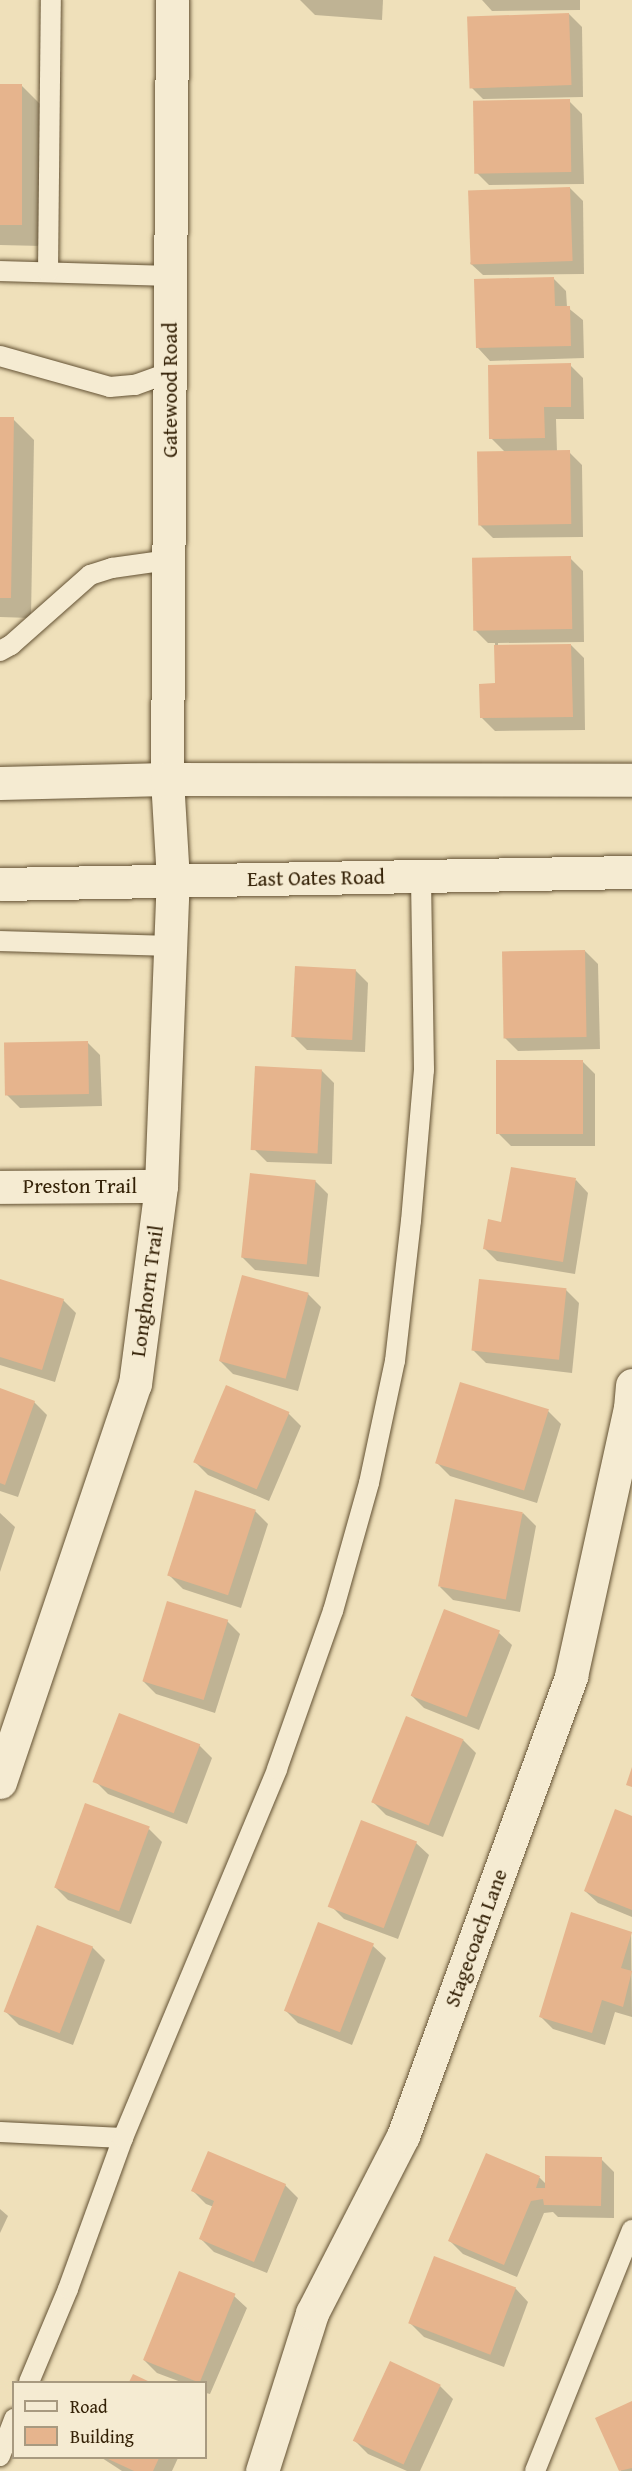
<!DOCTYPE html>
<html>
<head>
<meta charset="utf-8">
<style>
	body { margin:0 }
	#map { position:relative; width:632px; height:2471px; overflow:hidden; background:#efe0ba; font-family:"Gentium Book Plus",serif }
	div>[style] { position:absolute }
	.shadow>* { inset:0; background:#0003 }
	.building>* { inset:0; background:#e6b48d; transform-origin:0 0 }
	.roads { filter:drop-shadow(0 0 2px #635133) drop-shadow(0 0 2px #635133) }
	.service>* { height:20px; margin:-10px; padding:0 10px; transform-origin:10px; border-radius:10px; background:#f5ebd2 }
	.minor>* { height:33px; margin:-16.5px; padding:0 16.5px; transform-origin:16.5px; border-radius:16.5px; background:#f5ebd2 }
	.secondary>* { height:33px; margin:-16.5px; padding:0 16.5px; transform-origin:16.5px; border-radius:16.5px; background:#f5ebd2 }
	span { translate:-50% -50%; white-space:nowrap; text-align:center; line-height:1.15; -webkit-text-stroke:4.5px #f5ebd2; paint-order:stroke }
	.street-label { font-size:21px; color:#342106 }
	.legend { position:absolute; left:12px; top:2381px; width:195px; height:78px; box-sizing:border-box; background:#f5ebd2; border:2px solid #a89a80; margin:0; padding:8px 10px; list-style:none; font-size:18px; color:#342106 }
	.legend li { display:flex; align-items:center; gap:12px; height:30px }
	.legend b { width:30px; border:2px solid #a89a80 }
</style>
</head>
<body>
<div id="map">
	<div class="shadow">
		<i style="clip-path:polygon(300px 0,383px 0,382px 20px,315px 15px)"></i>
		<i style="clip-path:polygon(482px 0,580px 0,580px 10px,492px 11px)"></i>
		<i style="clip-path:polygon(569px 14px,582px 27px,583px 97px,483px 99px,470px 86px)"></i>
		<i style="clip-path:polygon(0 85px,21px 85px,42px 106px,42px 246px,0 245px)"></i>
		<i style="clip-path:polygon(569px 101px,582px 114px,584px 184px,489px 185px,476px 172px)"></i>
		<i style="clip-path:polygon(570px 188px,583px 201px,584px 274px,483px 275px,470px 263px)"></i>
		<i style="clip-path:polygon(553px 278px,566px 291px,567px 307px,583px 320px,584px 358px,490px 361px,478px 348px)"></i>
		<i style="clip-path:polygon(570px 365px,583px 378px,584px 419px,556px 419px,557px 452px,569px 452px,582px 465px,583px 537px,493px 538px,480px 525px,506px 453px,491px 438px)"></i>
		<i style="clip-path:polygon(0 419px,13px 419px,34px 440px,31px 618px,0 617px)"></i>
		<i style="clip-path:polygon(570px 558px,583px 571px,584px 642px,498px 643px,498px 646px,571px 645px,584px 658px,585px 730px,495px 731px,482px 718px,496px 685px,495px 643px,488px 643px,475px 630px)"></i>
		<i style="clip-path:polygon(585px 951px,598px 964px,600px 1049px,518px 1051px,505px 1038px)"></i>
		<i style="clip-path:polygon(355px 970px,368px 983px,365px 1052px,307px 1050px,294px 1037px)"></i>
		<i style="clip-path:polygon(87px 1042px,100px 1055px,102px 1106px,20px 1108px,7px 1095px)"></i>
		<i style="clip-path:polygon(582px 1061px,595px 1074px,595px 1146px,511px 1146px,498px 1133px)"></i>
		<i style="clip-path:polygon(321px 1070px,334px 1083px,332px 1164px,267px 1162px,254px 1149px)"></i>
		<i style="clip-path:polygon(576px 1180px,588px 1193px,575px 1274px,497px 1261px,484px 1248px)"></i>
		<i style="clip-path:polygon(315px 1181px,328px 1194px,319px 1277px,255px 1270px,242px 1257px)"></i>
		<i style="clip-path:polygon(0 1280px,63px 1300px,76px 1313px,55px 1382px,0 1365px)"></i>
		<i style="clip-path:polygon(566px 1290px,579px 1303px,572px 1373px,486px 1363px,473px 1350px)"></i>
		<i style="clip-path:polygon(308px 1294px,321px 1307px,298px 1391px,233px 1374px,220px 1361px)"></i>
		<i style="clip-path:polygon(0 1390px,34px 1402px,47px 1415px,18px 1497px,0 1491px)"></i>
		<i style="clip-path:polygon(548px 1411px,561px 1424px,537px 1503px,450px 1476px,437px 1463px)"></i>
		<i style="clip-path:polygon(288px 1413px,301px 1426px,269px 1501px,208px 1475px,195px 1462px)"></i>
		<i style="clip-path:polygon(255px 1511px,268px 1524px,241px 1608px,183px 1589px,170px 1576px)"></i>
		<i style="clip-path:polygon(0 1513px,15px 1527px,0 1572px)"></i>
		<i style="clip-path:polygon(523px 1513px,536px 1526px,520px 1612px,453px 1600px,440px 1587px)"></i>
		<i style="clip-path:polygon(227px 1621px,240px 1634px,215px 1713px,156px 1694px,143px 1681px)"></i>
		<i style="clip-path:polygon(499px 1633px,512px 1645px,479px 1730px,424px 1708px,411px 1695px)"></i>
		<i style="clip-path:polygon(463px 1740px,476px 1753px,443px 1837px,386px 1815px,373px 1802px)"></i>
		<i style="clip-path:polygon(199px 1745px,212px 1758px,187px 1824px,108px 1794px,95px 1781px)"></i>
		<i style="clip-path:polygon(632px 1818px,632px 1917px,598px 1903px,585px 1891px)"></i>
		<i style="clip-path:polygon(149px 1829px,162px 1842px,131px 1924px,68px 1900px,55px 1887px)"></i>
		<i style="clip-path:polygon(416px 1843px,429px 1855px,398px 1939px,344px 1919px,331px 1906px)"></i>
		<i style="clip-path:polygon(631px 1933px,632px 2017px,615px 2012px,605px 2045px,553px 2029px,540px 2016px)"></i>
		<i style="clip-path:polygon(373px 1946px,386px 1958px,352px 2045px,298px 2023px,285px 2010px)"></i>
		<i style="clip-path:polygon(92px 1947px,105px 1960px,73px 2045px,19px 2025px,6px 2012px)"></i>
		<i style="clip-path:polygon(487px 2155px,540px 2178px,546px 2184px,601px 2159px,614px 2172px,614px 2218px,558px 2217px,553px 2212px,544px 2213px,517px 2277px,463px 2254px,450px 2241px)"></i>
		<i style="clip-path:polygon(285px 2185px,298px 2198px,267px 2273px,214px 2252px,201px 2239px,214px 2207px,206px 2204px,193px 2191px)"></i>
		<i style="clip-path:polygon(0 2209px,8px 2216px,0 2233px)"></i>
		<i style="clip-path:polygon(435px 2258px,516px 2289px,528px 2302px,504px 2367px,424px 2337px,411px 2324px)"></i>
		<i style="clip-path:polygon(234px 2296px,247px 2308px,210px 2394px,206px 2393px,206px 2382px,181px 2382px,157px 2373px,144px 2360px)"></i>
		<i style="clip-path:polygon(440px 2386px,453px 2399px,420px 2471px,407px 2471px,368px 2454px,355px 2441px)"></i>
		<i style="clip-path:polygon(632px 2403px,632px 2471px,621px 2471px,597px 2419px)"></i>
		<i style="clip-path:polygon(102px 2458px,178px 2458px,172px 2471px,122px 2471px)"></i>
	</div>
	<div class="building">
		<i style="left:569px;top:13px;width:72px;height:102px;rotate:88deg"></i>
		<i style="left:0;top:84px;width:22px;height:141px"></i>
		<i style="left:570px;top:99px;width:73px;height:97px;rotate:89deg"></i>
		<i style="left:570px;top:187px;width:74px;height:102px;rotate:88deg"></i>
		<i style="clip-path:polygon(554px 277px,555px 306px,570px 306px,571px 346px,476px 348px,474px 279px)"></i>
		<i style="clip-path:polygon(571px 363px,571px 407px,544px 407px,545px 438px,489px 439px,488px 365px)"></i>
		<i style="clip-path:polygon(0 417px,14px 417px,11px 598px,0 598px)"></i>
		<i style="left:570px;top:450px;width:74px;height:93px;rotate:89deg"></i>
		<i style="left:571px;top:556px;width:73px;height:99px;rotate:89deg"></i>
		<i style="clip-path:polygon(571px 644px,573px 717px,480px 718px,479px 684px,495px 683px,494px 645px)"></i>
		<i style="left:585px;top:950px;width:87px;height:83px;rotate:89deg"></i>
		<i style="left:295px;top:966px;width:61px;height:71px;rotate:3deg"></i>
		<i style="left:88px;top:1041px;width:53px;height:84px;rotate:89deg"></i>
		<i style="left:496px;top:1060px;width:87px;height:74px"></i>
		<i style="left:255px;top:1066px;width:67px;height:84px;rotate:3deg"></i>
		<i style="clip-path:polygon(511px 1167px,576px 1178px,563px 1262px,483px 1249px,488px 1219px,501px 1222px)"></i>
		<i style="left:250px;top:1173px;width:66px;height:85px;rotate:6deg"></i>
		<i style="left:242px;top:1275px;width:69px;height:89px;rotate:15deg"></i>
		<i style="clip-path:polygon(0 1279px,64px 1299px,42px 1370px,0 1357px)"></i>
		<i style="left:479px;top:1279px;width:88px;height:72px;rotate:6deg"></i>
		<i style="left:460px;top:1382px;width:93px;height:85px;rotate:17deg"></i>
		<i style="left:226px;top:1385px;width:69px;height:84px;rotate:23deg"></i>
		<i style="clip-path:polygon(0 1388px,35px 1401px,5px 1485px,0 1483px)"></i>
		<i style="left:195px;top:1490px;width:64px;height:90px;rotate:18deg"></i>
		<i style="left:455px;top:1499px;width:69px;height:89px;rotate:11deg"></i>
		<i style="left:167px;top:1601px;width:64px;height:84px;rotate:17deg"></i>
		<i style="left:444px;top:1609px;width:60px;height:93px;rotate:21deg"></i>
		<i style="left:119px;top:1713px;width:87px;height:74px;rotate:21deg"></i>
		<i style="left:406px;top:1716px;width:62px;height:93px;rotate:22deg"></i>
		<i style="clip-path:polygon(632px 1767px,632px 1787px,626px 1785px)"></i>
		<i style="left:85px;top:1803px;width:69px;height:90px;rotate:20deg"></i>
		<i style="clip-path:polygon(615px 1809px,632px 1816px,632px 1910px,584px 1891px)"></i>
		<i style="left:361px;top:1820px;width:60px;height:93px;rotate:21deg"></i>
		<i style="clip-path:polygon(571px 1912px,632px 1932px,621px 1968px,632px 1971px,623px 2007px,602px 2000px,592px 2033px,539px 2017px)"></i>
		<i style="left:318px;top:1922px;width:60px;height:95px;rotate:21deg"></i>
		<i style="left:37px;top:1925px;width:60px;height:93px;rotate:21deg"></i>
		<i style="clip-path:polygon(208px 2151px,286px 2184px,254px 2262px,199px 2239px,214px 2201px,191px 2191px)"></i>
		<i style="clip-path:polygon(486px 2153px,540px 2176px,536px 2188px,545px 2188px,545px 2156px,602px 2157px,601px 2206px,544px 2205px,543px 2199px,531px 2201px,504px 2265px,448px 2241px)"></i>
		<i style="left:434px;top:2256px;width:88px;height:72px;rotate:21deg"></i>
		<i style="left:179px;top:2271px;width:61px;height:96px;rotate:22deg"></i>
		<i style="left:390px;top:2361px;width:56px;height:88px;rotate:25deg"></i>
		<i style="clip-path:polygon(133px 2374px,150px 2382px,129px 2382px)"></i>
		<i style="clip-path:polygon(632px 2401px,632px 2468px,619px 2471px,595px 2418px)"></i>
		<i style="clip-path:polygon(106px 2458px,159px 2458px,153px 2471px,134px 2471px)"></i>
	</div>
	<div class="roads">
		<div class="service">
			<i style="left:0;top:271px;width:170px;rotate:1.7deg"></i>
			<i style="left:48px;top:272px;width:272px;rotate:-89.4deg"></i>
			<i style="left:0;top:356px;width:114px;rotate:15.7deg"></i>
			<i style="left:110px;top:387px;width:25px;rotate:-5deg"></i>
			<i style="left:135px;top:385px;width:37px;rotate:-20deg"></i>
			<i style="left:0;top:651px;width:13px;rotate:-29deg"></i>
			<i style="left:11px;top:645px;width:106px;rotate:-41.5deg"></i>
			<i style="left:90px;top:575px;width:23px;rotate:-18deg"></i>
			<i style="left:112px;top:568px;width:58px;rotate:-8deg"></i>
			<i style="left:0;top:941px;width:171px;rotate:1.7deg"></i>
			<i style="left:0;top:2132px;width:123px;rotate:2.8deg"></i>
			<i style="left:29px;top:2382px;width:101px;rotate:-67.2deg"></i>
			<i style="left:68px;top:2289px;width:161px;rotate:-70deg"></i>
			<i style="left:123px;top:2138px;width:400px;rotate:-67.3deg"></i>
			<i style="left:277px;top:1769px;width:168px;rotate:-70.5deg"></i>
			<i style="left:333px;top:1611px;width:133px;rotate:-74.3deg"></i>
			<i style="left:369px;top:1483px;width:125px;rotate:-78deg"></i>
			<i style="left:395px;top:1361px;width:141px;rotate:-83.5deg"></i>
			<i style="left:411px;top:1221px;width:152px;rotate:-85.1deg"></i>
			<i style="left:424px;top:1070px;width:194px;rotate:-90.9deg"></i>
			<i style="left:0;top:2456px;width:40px;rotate:-69deg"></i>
			<i style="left:535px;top:2471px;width:260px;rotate:-68.1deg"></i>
		</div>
		<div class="minor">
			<i style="left:0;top:1187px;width:161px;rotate:-0.4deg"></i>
			<i style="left:0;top:1782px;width:420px;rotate:-71.3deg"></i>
			<i style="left:135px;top:1384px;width:200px;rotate:-82.5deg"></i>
			<i style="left:161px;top:1186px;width:306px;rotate:-87.8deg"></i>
			<i style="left:173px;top:880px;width:101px;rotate:-93.4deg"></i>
			<i style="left:167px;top:779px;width:779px;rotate:-89.63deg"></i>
			<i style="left:262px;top:2471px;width:166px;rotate:-72.4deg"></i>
			<i style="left:312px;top:2313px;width:199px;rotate:-62.8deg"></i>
			<i style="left:403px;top:2136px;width:490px;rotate:-69.9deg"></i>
			<i style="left:571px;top:1676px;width:274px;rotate:-77.6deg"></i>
			<i style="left:630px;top:1408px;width:23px;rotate:-85deg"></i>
		</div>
		<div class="secondary">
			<i style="left:0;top:783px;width:167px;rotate:-1.4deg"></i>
			<i style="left:167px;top:779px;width:465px;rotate:0.1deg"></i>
			<i style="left:0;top:884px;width:632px;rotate:-1.09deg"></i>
		</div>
	</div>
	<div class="street-label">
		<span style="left:170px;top:390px;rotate:-90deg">Gatewood Road</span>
		<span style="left:316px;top:878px;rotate:-1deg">East Oates Road</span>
		<span style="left:80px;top:1186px">Preston Trail</span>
		<span style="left:147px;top:1291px;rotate:-82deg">Longhorn Trail</span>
		<span style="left:476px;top:1938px;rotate:-70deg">Stagecoach Lane</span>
	</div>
	<ul class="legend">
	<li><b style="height:8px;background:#f5ebd2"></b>Road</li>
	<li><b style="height:16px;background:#e6b48d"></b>Building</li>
	</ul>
</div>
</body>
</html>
